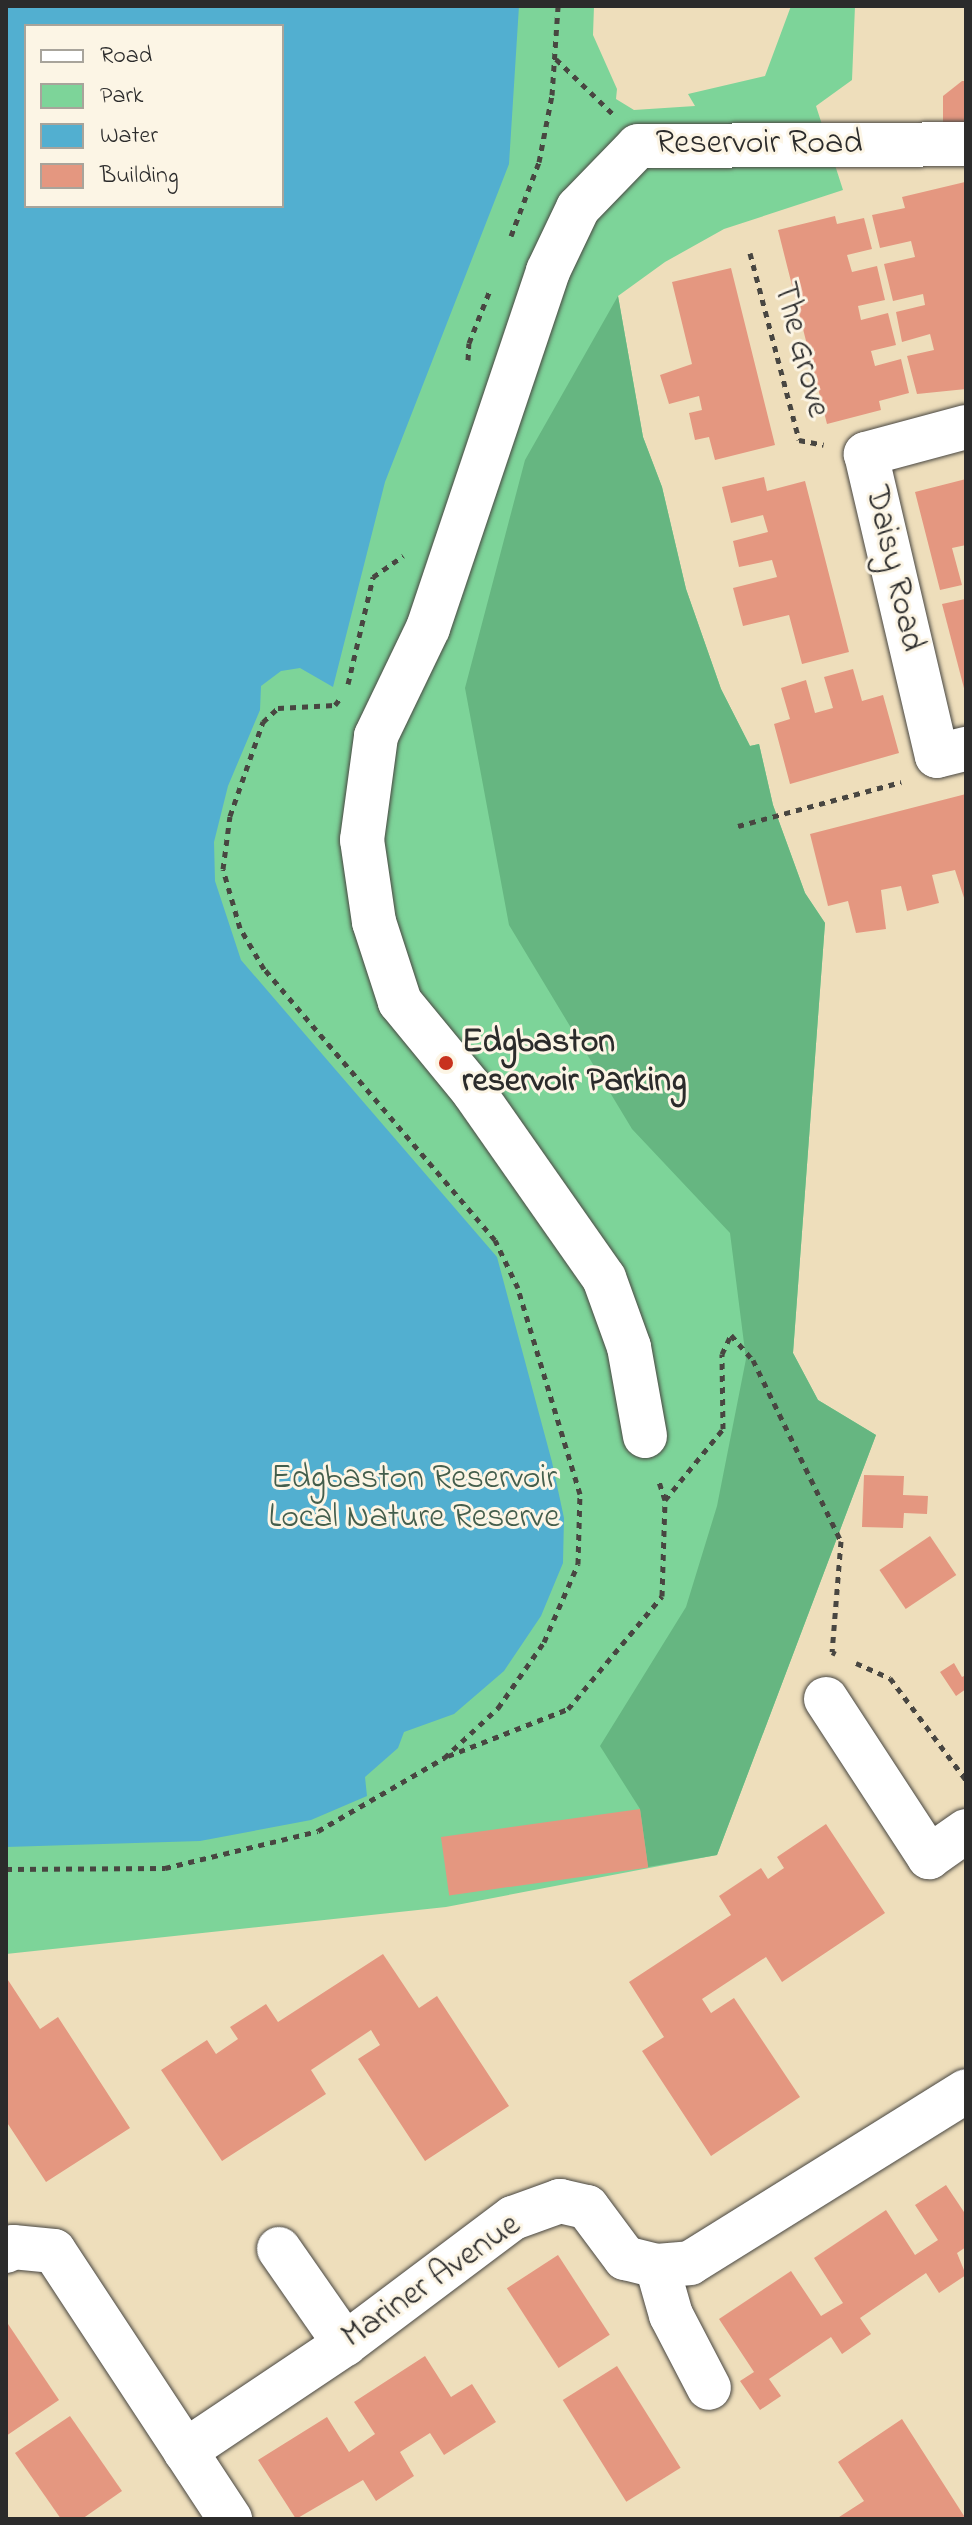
<!DOCTYPE html>
<html>
<head>
<meta charset="utf-8">
<style>
	body { margin:0 }
	#map { position:relative; width:972px; height:2525px; overflow:hidden; background:#eedebb; font-family:"Indie Flower",sans-serif }
	div>[style] { position:absolute }
	.green>* { inset:0; background:#7dd499 }
	.forest>* { inset:0; background:#66b681 }
	.water>* { inset:0; background:#52afd0 }
	.building>* { inset:0; background:#e49780; transform-origin:0 0 }
	.path>* { height:5px; margin-top:-2.5px; transform-origin:0; background:repeating-linear-gradient(90deg,#484641 0 6px,transparent 0 12px) }
	.roads { filter:drop-shadow(0 0 2px #484641) drop-shadow(0 0 2px #484641) }
	.minor>* { height:44px; margin:-22px; padding:0 22px; transform-origin:22px; border-radius:22px; background:#fff }
	.dots>* { width:22px; height:22px; translate:-50% -50%; box-sizing:border-box; border:4px solid #fcf5e5; border-radius:50% }
	span { translate:-50% -50%; white-space:nowrap; text-align:center; line-height:1.15; -webkit-text-stroke:6px #fcf5e5; paint-order:stroke }
	.street-label { font-size:34px; color:#2b2b2b }
	.poi-label { font-size:34px; color:#2b2b2b; font-weight:700 }
	.left { translate:0 -50%; text-align:left }
	.park-label { font-size:34px; color:#445e4c }
	.frame { position:absolute; inset:0; border:8px solid #2b2b2b; pointer-events:none }
	.legend { position:absolute; left:24px; top:24px; width:260px; height:184px; box-sizing:border-box; background:#fcf5e5; border:2px solid #a8a49b; margin:0; padding:10px 14px; list-style:none; font-size:24px; color:#2b2b2b }
	.legend li { display:flex; align-items:center; gap:16px; height:40px }
	.legend b { width:40px; border:2px solid #a8a49b }
</style>
</head>
<body>
<div id="map">
	<div class="green">
		<i style="clip-path:polygon(evenodd,6px 6px,594px 6px,593px 35px,617px 89px,616px 99px,634px 110px,695px 106px,688px 94px,765px 76px,791px 6px,855px 6px,852px 80px,816px 106px,843px 190px,724px 229px,665px 262px,618px 296px,643px 437px,662px 487px,686px 589px,721px 689px,750px 746px,759px 744px,773px 805px,805px 893px,825px 923px,793px 1353px,818px 1400px,876px 1435px,717px 1855px,446px 1907px,6px 1954px,6px 6px,26px 26px,282px 26px,282px 206px,26px 206px,26px 26px)"></i>
	</div>
	<div class="forest">
		<i style="clip-path:polygon(618px 296px,643px 437px,662px 487px,686px 589px,721px 689px,750px 746px,759px 744px,773px 805px,805px 893px,825px 923px,793px 1353px,818px 1400px,876px 1435px,717px 1855px,648px 1867px,640px 1809px,600px 1746px,686px 1607px,717px 1506px,746px 1359px,730px 1233px,632px 1129px,509px 925px,465px 688px,525px 460px)"></i>
	</div>
	<div class="water">
		<i style="clip-path:polygon(evenodd,6px 6px,519px 6px,509px 164px,385px 482px,333px 687px,300px 668px,281px 671px,261px 686px,260px 710px,228px 786px,214px 842px,215px 881px,241px 960px,497px 1257px,552px 1462px,564px 1518px,563px 1563px,541px 1616px,504px 1671px,454px 1714px,404px 1732px,398px 1748px,365px 1777px,367px 1796px,311px 1820px,200px 1841px,6px 1847px,6px 6px,26px 26px,282px 26px,282px 206px,26px 206px,26px 26px)"></i>
	</div>
	<div class="building">
		<i style="clip-path:polygon(962px 81px,966px 81px,966px 134px,943px 122px,943px 96px)"></i>
		<i style="clip-path:polygon(965px 182px,966px 389px,917px 394px,907px 356px,934px 350px,930px 334px,902px 342px,896px 312px,925px 305px,923px 294px,893px 301px,884px 264px,915px 257px,911px 241px,880px 248px,872px 215px,905px 208px,902px 197px)"></i>
		<i style="clip-path:polygon(835px 216px,837px 224px,864px 218px,872px 249px,847px 255px,852px 272px,877px 266px,885px 300px,858px 306px,861px 320px,888px 313px,896px 345px,871px 351px,875px 366px,901px 359px,909px 393px,879px 401px,881px 410px,827px 424px,778px 230px)"></i>
		<i style="clip-path:polygon(731px 268px,775px 445px,715px 460px,709px 437px,695px 440px,689px 413px,702px 410px,699px 396px,669px 404px,660px 375px,692px 364px,672px 282px)"></i>
		<i style="clip-path:polygon(764px 477px,767px 491px,805px 481px,849px 652px,802px 664px,789px 615px,743px 626px,733px 588px,777px 577px,772px 560px,739px 567px,733px 541px,768px 532px,763px 515px,731px 523px,722px 487px)"></i>
		<i style="clip-path:polygon(966px 479px,966px 545px,952px 548px,962px 585px,940px 590px,915px 492px)"></i>
		<i style="clip-path:polygon(965px 599px,966px 692px,965px 692px,942px 604px)"></i>
		<i style="clip-path:polygon(853px 669px,862px 701px,883px 695px,899px 753px,790px 784px,774px 724px,790px 719px,781px 688px,806px 680px,815px 713px,833px 708px,824px 677px)"></i>
		<i style="clip-path:polygon(966px 794px,966px 904px,955px 870px,932px 875px,939px 903px,907px 911px,901px 886px,881px 890px,886px 929px,856px 933px,848px 901px,828px 906px,810px 834px)"></i>
		<i style="clip-path:polygon(864px 1475px,904px 1476px,903px 1495px,928px 1496px,927px 1514px,904px 1513px,903px 1528px,862px 1527px)"></i>
		<i style="left:930px;top:1536px;width:47px;height:61px;rotate:56deg"></i>
		<i style="clip-path:polygon(954px 1663px,962px 1677px,966px 1675px,966px 1689px,956px 1696px,940px 1672px)"></i>
		<i style="left:640px;top:1809px;width:59px;height:201px;rotate:82deg"></i>
		<i style="clip-path:polygon(826px 1824px,885px 1913px,782px 1982px,766px 1957px,702px 1999px,711px 2013px,734px 1998px,800px 2097px,711px 2156px,642px 2051px,664px 2037px,629px 1982px,731px 1915px,719px 1896px,761px 1868px,768px 1879px,784px 1868px,777px 1857px)"></i>
		<i style="clip-path:polygon(383px 1954px,419px 2008px,437px 1996px,509px 2106px,425px 2161px,358px 2059px,380px 2045px,371px 2030px,311px 2070px,326px 2094px,222px 2161px,161px 2070px,207px 2040px,216px 2054px,238px 2039px,230px 2027px,266px 2004px,278px 2022px)"></i>
		<i style="clip-path:polygon(6px 1977px,40px 2029px,58px 2017px,130px 2128px,46px 2182px,6px 2121px)"></i>
		<i style="clip-path:polygon(946px 2185px,966px 2215px,966px 2247px,957px 2253px,966px 2275px,939px 2293px,926px 2273px,860px 2318px,871px 2334px,842px 2354px,831px 2337px,769px 2379px,781px 2396px,760px 2410px,740px 2381px,754px 2372px,719px 2319px,791px 2271px,821px 2316px,843px 2303px,814px 2258px,886px 2210px,915px 2255px,938px 2240px,915px 2205px)"></i>
		<i style="left:558px;top:2255px;width:95px;height:61px;rotate:57deg"></i>
		<i style="clip-path:polygon(6px 2321px,59px 2400px,6px 2436px)"></i>
		<i style="clip-path:polygon(425px 2356px,451px 2397px,472px 2384px,496px 2422px,444px 2455px,430px 2433px,400px 2452px,414px 2476px,376px 2501px,363px 2480px,296px 2519px,258px 2460px,327px 2417px,349px 2452px,375px 2434px,354px 2402px)"></i>
		<i style="left:617px;top:2366px;width:120px;height:64px;rotate:58deg"></i>
		<i style="clip-path:polygon(70px 2416px,122px 2491px,82px 2519px,61px 2519px,15px 2453px)"></i>
		<i style="clip-path:polygon(902px 2419px,966px 2519px,836px 2519px,864px 2501px,838px 2462px)"></i>
	</div>
	<div class="path">
		<i style="left:556px;top:59px;width:78px;rotate:44deg"></i>
		<i style="left:511px;top:236px;width:79px;rotate:-69.3deg"></i>
		<i style="left:539px;top:162px;width:68px;rotate:-79deg"></i>
		<i style="left:552px;top:95px;width:89px;rotate:-86.1deg"></i>
		<i style="left:750px;top:253px;width:193px;rotate:75.3deg"></i>
		<i style="left:799px;top:440px;width:25px;rotate:11deg"></i>
		<i style="left:468px;top:360px;width:17px;rotate:-87deg"></i>
		<i style="left:469px;top:343px;width:57px;rotate:-68.4deg"></i>
		<i style="left:348px;top:684px;width:110px;rotate:-76.8deg"></i>
		<i style="left:373px;top:577px;width:37px;rotate:-35deg"></i>
		<i style="left:738px;top:826px;width:169px;rotate:-15.1deg"></i>
		<i style="left:665px;top:1500px;width:92px;rotate:-50.8deg"></i>
		<i style="left:723px;top:1429px;width:75px;rotate:-90.8deg"></i>
		<i style="left:722px;top:1354px;width:21px;rotate:-65deg"></i>
		<i style="left:731px;top:1335px;width:33px;rotate:49deg"></i>
		<i style="left:753px;top:1360px;width:201px;rotate:64.1deg"></i>
		<i style="left:841px;top:1541px;width:111px;rotate:94.6deg"></i>
		<i style="left:832px;top:1652px;width:4px;rotate:27deg"></i>
		<i style="left:856px;top:1663px;width:37px;rotate:24deg"></i>
		<i style="left:890px;top:1678px;width:127px;rotate:53.3deg"></i>
		<i style="left:448px;top:1756px;width:129px;rotate:-21.4deg"></i>
		<i style="left:568px;top:1709px;width:147px;rotate:-50.2deg"></i>
		<i style="left:662px;top:1596px;width:96px;rotate:-88.2deg"></i>
		<i style="left:665px;top:1500px;width:23px;rotate:-108deg"></i>
		<i style="left:6px;top:1869px;width:159px;rotate:-0.4deg"></i>
		<i style="left:165px;top:1868px;width:157px;rotate:-13.6deg"></i>
		<i style="left:318px;top:1831px;width:146px;rotate:-30.1deg"></i>
		<i style="left:444px;top:1758px;width:74px;rotate:-42.8deg"></i>
		<i style="left:498px;top:1708px;width:80px;rotate:-55.1deg"></i>
		<i style="left:544px;top:1642px;width:85px;rotate:-66.4deg"></i>
		<i style="left:578px;top:1564px;width:70px;rotate:-88.4deg"></i>
		<i style="left:580px;top:1494px;width:215px;rotate:-106.8deg"></i>
		<i style="left:518px;top:1288px;width:53px;rotate:-115.6deg"></i>
		<i style="left:495px;top:1240px;width:356px;rotate:-130.4deg"></i>
		<i style="left:264px;top:969px;width:48px;rotate:-120.3deg"></i>
		<i style="left:240px;top:928px;width:61px;rotate:-106.1deg"></i>
		<i style="left:223px;top:869px;width:53px;rotate:-82.5deg"></i>
		<i style="left:230px;top:816px;width:100px;rotate:-70.7deg"></i>
		<i style="left:263px;top:722px;width:21px;rotate:-43deg"></i>
		<i style="left:278px;top:708px;width:57px;rotate:-3deg"></i>
		<i style="left:335px;top:705px;width:11px;rotate:-52deg"></i>
	</div>
	<div class="roads">
		<div class="minor">
			<i style="left:966px;top:427px;width:104px;rotate:164.9deg"></i>
			<i style="left:866px;top:454px;width:310px;rotate:76.8deg"></i>
			<i style="left:937px;top:756px;width:30px;rotate:-14deg"></i>
			<i style="left:645px;top:1436px;width:90px;rotate:-100.2deg"></i>
			<i style="left:629px;top:1347px;width:73px;rotate:-109.9deg"></i>
			<i style="left:604px;top:1278px;width:227px;rotate:-125deg"></i>
			<i style="left:474px;top:1092px;width:117px;rotate:-129.4deg"></i>
			<i style="left:400px;top:1002px;width:84px;rotate:-108deg"></i>
			<i style="left:374px;top:922px;width:83px;rotate:-98.3deg"></i>
			<i style="left:362px;top:840px;width:105px;rotate:-82.3deg"></i>
			<i style="left:376px;top:736px;width:120px;rotate:-64.3deg"></i>
			<i style="left:428px;top:628px;width:377px;rotate:-71.4deg"></i>
			<i style="left:548px;top:271px;width:70px;rotate:-64.5deg"></i>
			<i style="left:578px;top:208px;width:86px;rotate:-45.9deg"></i>
			<i style="left:638px;top:146px;width:328px;rotate:-0.3deg"></i>
			<i style="left:826px;top:1699px;width:189px;rotate:56.9deg"></i>
			<i style="left:929px;top:1857px;width:45px;rotate:-35.1deg"></i>
			<i style="left:279px;top:2249px;width:116px;rotate:55.2deg"></i>
			<i style="left:6px;top:2251px;width:8px;rotate:-30deg"></i>
			<i style="left:13px;top:2247px;width:41px;rotate:5.6deg"></i>
			<i style="left:54px;top:2251px;width:321px;rotate:56.7deg"></i>
			<i style="left:657px;top:2266px;width:51px;rotate:74.1deg"></i>
			<i style="left:671px;top:2315px;width:82px;rotate:62.5deg"></i>
			<i style="left:185px;top:2451px;width:192px;rotate:-33.8deg"></i>
			<i style="left:345px;top:2344px;width:210px;rotate:-36.9deg"></i>
			<i style="left:513px;top:2218px;width:50px;rotate:-19.9deg"></i>
			<i style="left:560px;top:2201px;width:28px;rotate:13deg"></i>
			<i style="left:587px;top:2207px;width:64px;rotate:53.3deg"></i>
			<i style="left:625px;top:2258px;width:33px;rotate:14deg"></i>
			<i style="left:657px;top:2266px;width:33px;rotate:-5deg"></i>
			<i style="left:690px;top:2263px;width:325px;rotate:-31.9deg"></i>
		</div>
	</div>
	<div class="dots">
		<i style="left:446px;top:1063px;background:#c8321e"></i>
	</div>
	<div class="street-label">
		<span style="left:759px;top:145px">Reservoir Road</span>
		<span style="left:800px;top:350px;rotate:75deg">The Grove</span>
		<span style="left:893px;top:569px;rotate:77deg">Daisy Road</span>
		<span style="left:432px;top:2282px;rotate:-35deg">Mariner Avenue</span>
	</div>
	<div class="poi-label">
		<span class="left" style="left:462px;top:1063px">Edgbaston<br>reservoir Parking</span>
	</div>
	<div class="park-label">
		<span style="left:414px;top:1499px">Edgbaston Reservoir<br>Local Nature Reserve</span>
	</div>
	<div class="frame"></div>
	<ul class="legend">
	<li><b style="height:10px;background:#fff"></b>Road</li>
	<li><b style="height:22px;background:#7dd499"></b>Park</li>
	<li><b style="height:22px;background:#52afd0"></b>Water</li>
	<li><b style="height:22px;background:#e49780"></b>Building</li>
	</ul>
</div>
</body>
</html>
